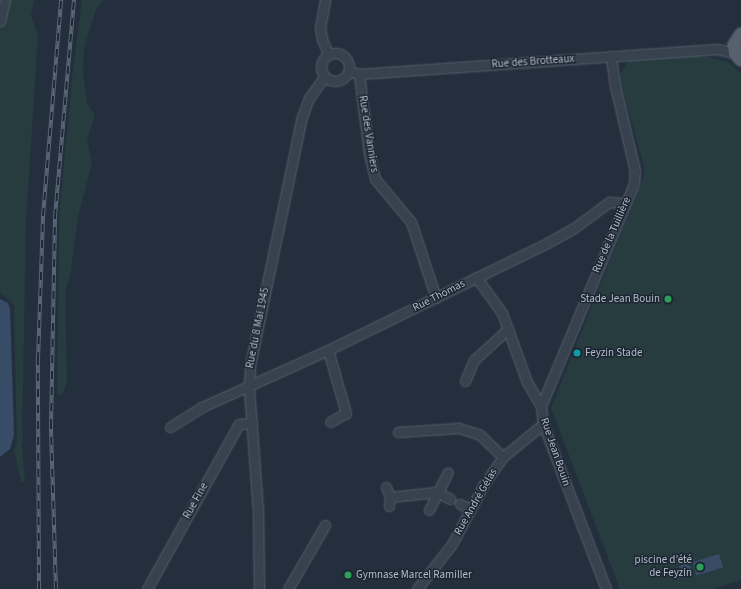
<!DOCTYPE html>
<html>
<head>
<meta charset="utf-8">
<style>
	body { margin:0 }
	#map { position:relative; width:741px; height:589px; overflow:hidden; background:#242f3e; font-family:"Source Sans 3",sans-serif }
	div>[style] { position:absolute }
	.green>* { inset:0; background:#263c3f }
	.water>* { inset:0; background:#394c67; transform-origin:0 0 }
	.round { border-radius:50% }
	.roads { filter:drop-shadow(0 0 1px #565f6c) drop-shadow(0 0 1px #565f6c) }
	.minor>* { height:9px; margin:-4.5px; padding:0 4.5px; transform-origin:4.5px; border-radius:4.5px; background:#38414e }
	.minor>.ring { margin:-4.5px; padding:0; box-sizing:content-box; background:none; border:9px solid #38414e; border-radius:50% }
	.major>* { height:12px; margin:-6px; padding:0 6px; transform-origin:6px; border-radius:6px; background:#56606e }
	.rail>* { height:4px; margin-top:-2px; transform-origin:0; background:repeating-linear-gradient(90deg,#1d2633 0 8px,#5a6575 0 16px); box-sizing:border-box; border-block:1px solid #5a6575 }
	.dots>* { width:11px; height:11px; translate:-50% -50%; box-sizing:border-box; border:2px solid #1d2633; border-radius:50% }
	span { translate:-50% -50%; white-space:nowrap; text-align:center; line-height:1.15; -webkit-text-stroke:3px #1d2633; paint-order:stroke }
	.street-label { font-size:11px; color:#b4bcc9 }
	.poi-label { font-size:11px; color:#b4bcc9 }
	.right { translate:-100% -50%; text-align:right }
	.left { translate:0 -50%; text-align:left }
</style>
</head>
<body>
<div id="map">
	<div class="green">
		<i style="clip-path:polygon(0 0,34px 0,31px 16px,38px 35px,26px 223px,22px 445px,25px 482px,21px 482px,14px 450px,17px 443px,14px 305px,0 292px)"></i>
		<i style="clip-path:polygon(82px 0,103px 0,96px 9px,84px 48px,83px 70px,87px 103px,95px 115px,87px 139px,92px 162px,78px 217px,71px 270px,65px 293px,67px 381px,63px 394px,57px 395px,59px 218px,72px 78px)"></i>
		<i style="clip-path:polygon(700px 55px,728px 62px,741px 74px,741px 580px,713px 589px,620px 589px,551px 408px,644px 177px,644px 166px,619px 76px,628px 61px)"></i>
	</div>
	<div class="water">
		<i style="clip-path:polygon(0 299px,8px 303px,10px 309px,14px 435px,10px 449px,0 457px)"></i>
		<i style="left:719px;top:554px;width:14px;height:28px;rotate:73deg"></i>
		<i class="round" style="left:678px;top:564px;width:14px;height:14px"></i>
	</div>
	<div class="roads">
		<div class="minor">
			<i style="left:325px;top:0;width:27px;rotate:100deg"></i>
			<i style="left:320px;top:27px;width:12px;rotate:81deg"></i>
			<i style="left:322px;top:39px;width:16px;rotate:68deg"></i>
			<i style="left:0;top:21px;width:22px;rotate:-77deg"></i>
			<i class="ring" style="left:321px;top:53px;width:19px;height:19px"></i>
			<i style="left:349px;top:71px;width:10px;rotate:17deg"></i>
			<i style="left:359px;top:74px;width:359px;rotate:-4deg"></i>
			<i style="left:717px;top:49px;width:18px;rotate:13deg"></i>
			<i style="left:359px;top:74px;width:80px;rotate:82.8deg"></i>
			<i style="left:369px;top:153px;width:27px;rotate:77deg"></i>
			<i style="left:375px;top:179px;width:56px;rotate:50.1deg"></i>
			<i style="left:411px;top:222px;width:80px;rotate:71.8deg"></i>
			<i style="left:476px;top:277px;width:44px;rotate:54.2deg"></i>
			<i style="left:502px;top:313px;width:73px;rotate:70.1deg"></i>
			<i style="left:527px;top:382px;width:28px;rotate:60deg"></i>
			<i style="left:541px;top:406px;width:18px;rotate:84deg"></i>
			<i style="left:543px;top:424px;width:177px;rotate:69.1deg"></i>
			<i style="left:328px;top:350px;width:66px;rotate:74.1deg"></i>
			<i style="left:346px;top:413px;width:18px;rotate:151deg"></i>
			<i style="left:465px;top:381px;width:23px;rotate:-67deg"></i>
			<i style="left:474px;top:360px;width:46px;rotate:-42.4deg"></i>
			<i style="left:541px;top:406px;width:241px;rotate:-67.3deg"></i>
			<i style="left:634px;top:184px;width:13px;rotate:-86deg"></i>
			<i style="left:635px;top:171px;width:87px;rotate:-103.2deg"></i>
			<i style="left:615px;top:86px;width:30px;rotate:-98deg"></i>
			<i style="left:170px;top:427px;width:38px;rotate:-32deg"></i>
			<i style="left:202px;top:407px;width:138px;rotate:-24.3deg"></i>
			<i style="left:328px;top:350px;width:244px;rotate:-26deg"></i>
			<i style="left:547px;top:243px;width:31px;rotate:-29deg"></i>
			<i style="left:574px;top:228px;width:44px;rotate:-36.6deg"></i>
			<i style="left:609px;top:202px;width:16px;rotate:4deg"></i>
			<i style="left:398px;top:432px;width:61px;rotate:-3.8deg"></i>
			<i style="left:459px;top:428px;width:22px;rotate:18deg"></i>
			<i style="left:480px;top:435px;width:32px;rotate:44deg"></i>
			<i style="left:386px;top:487px;width:11px;rotate:68deg"></i>
			<i style="left:460px;top:504px;width:11px;rotate:27deg"></i>
			<i style="left:389px;top:506px;width:9px;rotate:-84deg"></i>
			<i style="left:390px;top:497px;width:47px;rotate:-6.1deg"></i>
			<i style="left:437px;top:492px;width:15px;rotate:28deg"></i>
			<i style="left:429px;top:510px;width:42px;rotate:-63.4deg"></i>
			<i style="left:147px;top:589px;width:189px;rotate:-60.9deg"></i>
			<i style="left:239px;top:424px;width:13px;rotate:-4deg"></i>
			<i style="left:259px;top:589px;width:78px;rotate:-90.7deg"></i>
			<i style="left:258px;top:511px;width:124px;rotate:-94.2deg"></i>
			<i style="left:249px;top:387px;width:22px;rotate:-87deg"></i>
			<i style="left:250px;top:365px;width:253px;rotate:-78.2deg"></i>
			<i style="left:302px;top:117px;width:20px;rotate:-70deg"></i>
			<i style="left:309px;top:98px;width:27px;rotate:-54deg"></i>
			<i style="left:288px;top:589px;width:74px;rotate:-60deg"></i>
			<i style="left:417px;top:589px;width:57px;rotate:-52.1deg"></i>
			<i style="left:452px;top:544px;width:68px;rotate:-61.9deg"></i>
			<i style="left:484px;top:484px;width:33px;rotate:-55deg"></i>
			<i style="left:503px;top:457px;width:52px;rotate:-39.5deg"></i>
		</div>
		<div class="major">
			<i style="left:741px;top:34px;width:13px;rotate:122deg"></i>
			<i style="left:734px;top:45px;width:8px;rotate:83deg"></i>
			<i style="left:735px;top:53px;width:9px;rotate:49deg"></i>
		</div>
	</div>
	<div class="rail">
		<i style="left:39px;top:589px;width:229px;rotate:-90.3deg"></i>
		<i style="left:38px;top:360px;width:144px;rotate:-88deg"></i>
		<i style="left:43px;top:216px;width:217px;rotate:-85.2deg"></i>
		<i style="left:56px;top:589px;width:162px;rotate:-91.8deg"></i>
		<i style="left:51px;top:427px;width:210px;rotate:-88.9deg"></i>
		<i style="left:55px;top:217px;width:218px;rotate:-85deg"></i>
	</div>
	<div class="dots">
		<i style="left:668px;top:299px;background:#2e9e5b"></i>
		<i style="left:577px;top:353px;background:#0f9aa8"></i>
		<i style="left:700px;top:567px;background:#2e9e5b"></i>
		<i style="left:348px;top:575px;background:#2e9e5b"></i>
	</div>
	<div class="street-label">
		<span style="left:533px;top:62px;rotate:-4deg">Rue des Brotteaux</span>
		<span style="left:368px;top:134px;rotate:81deg">Rue des Vanniers</span>
		<span style="left:612px;top:235px;rotate:-67deg">Rue de la Tuillière</span>
		<span style="left:439px;top:296px;rotate:-27deg">Rue Thomas</span>
		<span style="left:258px;top:328px;rotate:-79deg">Rue du 8 Mai 1945</span>
		<span style="left:555px;top:452px;rotate:71deg">Rue Jean Bouin</span>
		<span style="left:196px;top:501px;rotate:-61deg">Rue Fine</span>
		<span style="left:476px;top:502px;rotate:-60deg">Rue André Gélas</span>
	</div>
	<div class="poi-label">
		<span class="right" style="left:660px;top:299px">Stade Jean Bouin</span>
		<span class="left" style="left:585px;top:353px">Feyzin Stade</span>
		<span class="right" style="left:692px;top:567px">piscine d’été<br>de Feyzin</span>
		<span class="left" style="left:356px;top:575px">Gymnase Marcel Ramiller</span>
	</div>
</div>
</body>
</html>
